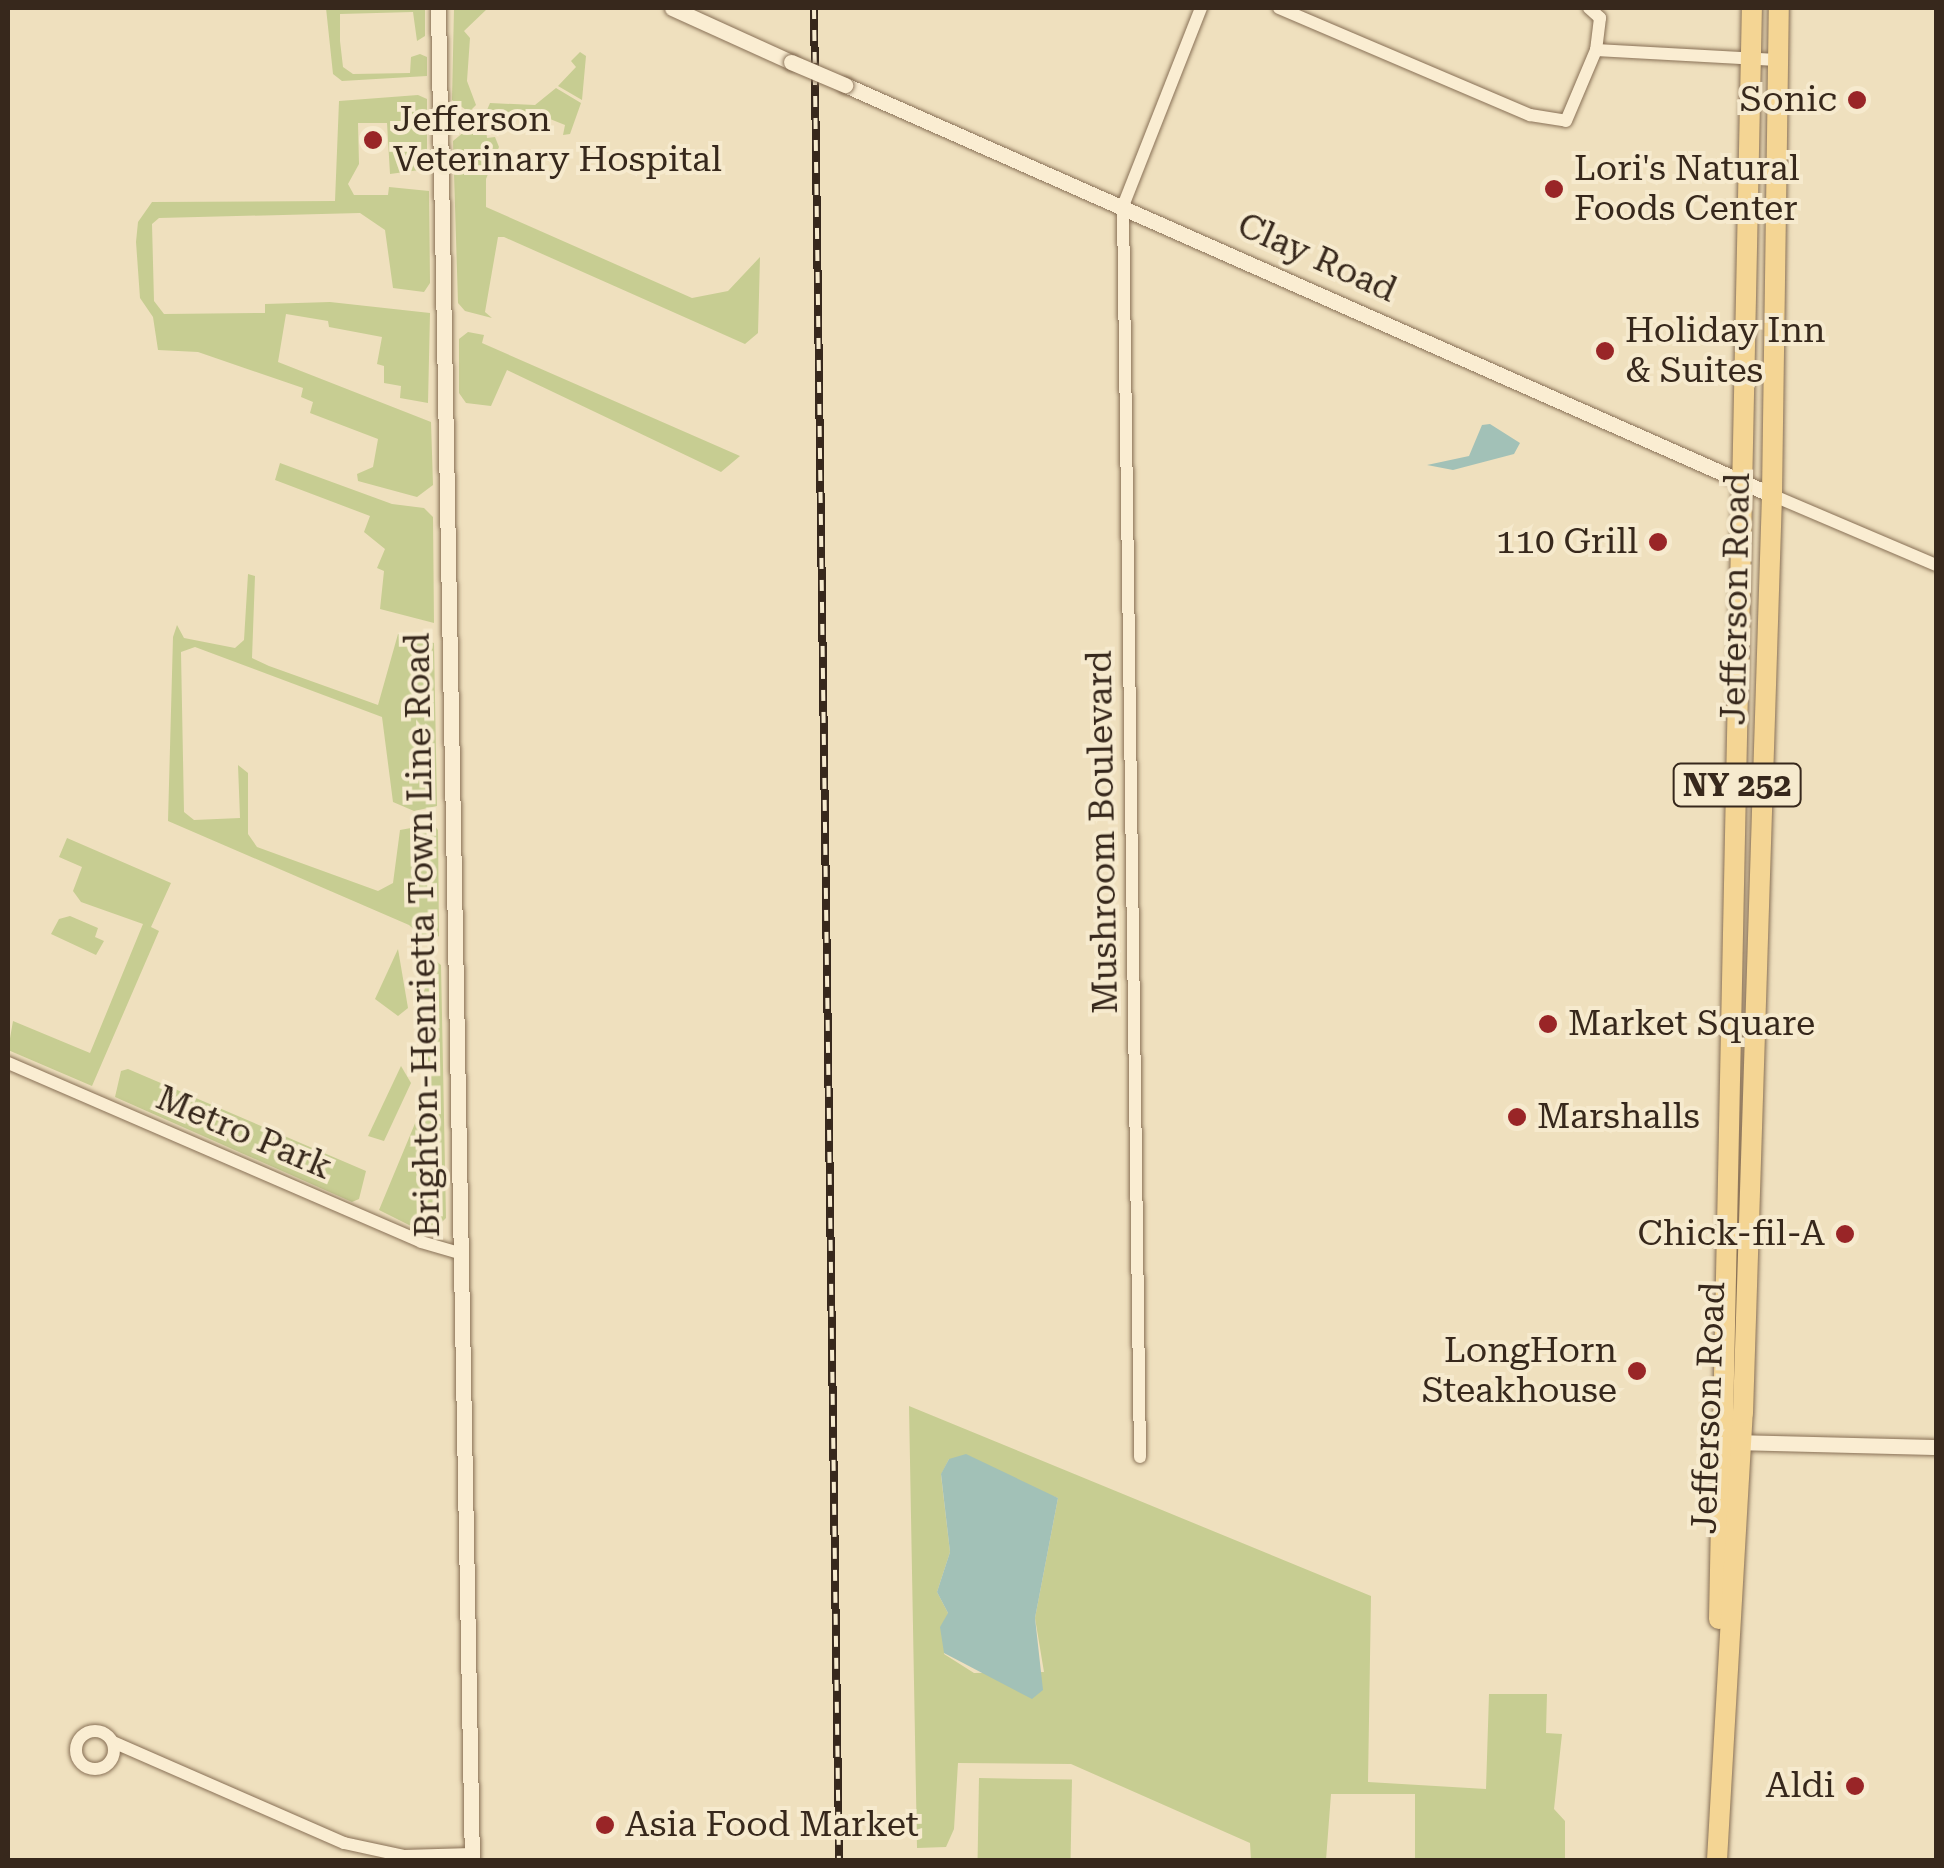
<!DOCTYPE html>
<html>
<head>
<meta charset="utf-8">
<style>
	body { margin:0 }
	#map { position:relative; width:1944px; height:1868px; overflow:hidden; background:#efe0be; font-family:"Roboto Serif",serif }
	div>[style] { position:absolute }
	.green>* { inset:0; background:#c7cd92; transform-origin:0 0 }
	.water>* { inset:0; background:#a2c1b7 }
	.roads { filter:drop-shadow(0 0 2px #887056) drop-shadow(0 0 2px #887056) }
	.minor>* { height:12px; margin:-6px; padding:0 6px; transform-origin:6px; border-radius:6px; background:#faedd2 }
	.minor>.ring { margin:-6px; padding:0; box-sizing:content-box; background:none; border:12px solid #faedd2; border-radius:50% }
	.tertiary>* { height:15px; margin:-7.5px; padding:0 7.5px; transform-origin:7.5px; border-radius:7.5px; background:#faedd2 }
	.primary>* { height:20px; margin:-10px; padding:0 10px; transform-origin:10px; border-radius:10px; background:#f4d594 }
	.rail>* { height:8px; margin-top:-4px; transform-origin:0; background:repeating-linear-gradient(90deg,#f6eace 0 11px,#37281c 0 22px); box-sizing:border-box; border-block:2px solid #37281c }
	.bridges { filter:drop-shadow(0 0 2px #887056) drop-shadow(0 0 2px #887056) }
	.tertiary-bridge>* { height:15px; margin:-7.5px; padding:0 7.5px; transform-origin:7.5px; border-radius:7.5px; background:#faedd2 }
	.dots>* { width:28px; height:28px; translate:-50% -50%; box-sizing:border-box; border:5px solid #f6eace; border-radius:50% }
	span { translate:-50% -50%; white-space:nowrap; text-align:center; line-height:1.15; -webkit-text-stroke:8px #f6eace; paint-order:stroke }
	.shield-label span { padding:2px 8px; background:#f6eace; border:2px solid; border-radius:8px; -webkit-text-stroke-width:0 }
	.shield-label { font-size:32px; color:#37281c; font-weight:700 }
	.poi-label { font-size:35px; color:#37281c }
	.right { translate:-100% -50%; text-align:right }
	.left { translate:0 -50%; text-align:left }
	.street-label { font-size:35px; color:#37281c }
	.frame { position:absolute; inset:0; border:10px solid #37281c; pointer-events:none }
</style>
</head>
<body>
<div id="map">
	<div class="green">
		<i style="clip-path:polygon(326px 8px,425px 8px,425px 36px,417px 41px,413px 12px,340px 14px,340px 41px,343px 67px,353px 74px,410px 73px,411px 57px,420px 54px,427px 57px,427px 76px,342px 81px,333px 74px)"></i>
		<i style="clip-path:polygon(454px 8px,488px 8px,464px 31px,470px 38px,467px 81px,476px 105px,469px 112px,452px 100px)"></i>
		<i style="clip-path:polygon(580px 52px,586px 56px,582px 100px,558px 86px,576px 67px,571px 61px)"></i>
		<i style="clip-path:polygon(556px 88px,581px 103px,570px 134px,563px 135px,565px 125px,530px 111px,524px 118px,487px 110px,490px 103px,535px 105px)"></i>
		<i style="clip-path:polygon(418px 95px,427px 99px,427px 169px,390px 174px,387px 123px,358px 123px,359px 164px,348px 184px,354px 195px,388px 195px,389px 187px,429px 191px,430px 283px,424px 292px,393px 288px,385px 230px,360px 213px,159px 218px,152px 224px,154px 301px,164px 314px,265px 313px,265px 304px,330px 302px,430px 313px,428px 403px,400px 398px,401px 386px,384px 383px,384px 366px,377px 364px,382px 337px,329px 327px,328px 321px,286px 314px,278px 362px,431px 422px,433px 485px,417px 497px,358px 481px,357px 474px,373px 467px,378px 439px,310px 413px,313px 402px,301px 397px,303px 388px,198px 352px,158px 350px,153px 317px,140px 298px,136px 242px,138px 222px,152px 202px,335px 201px,339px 101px)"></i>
		<i style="clip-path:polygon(470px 127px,486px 127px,487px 138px,495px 137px,499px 147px,486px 179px,486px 207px,692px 298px,728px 291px,760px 257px,758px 333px,745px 344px,504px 237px,498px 237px,485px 312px,492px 318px,465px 311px,458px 303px,453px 141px)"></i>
		<i style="clip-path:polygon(468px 332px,484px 335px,482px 343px,740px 456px,721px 472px,507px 370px,491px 406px,466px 403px,459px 393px,459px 339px)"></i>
		<i style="clip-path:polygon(280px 463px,392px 504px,424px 508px,433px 517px,434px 623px,380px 609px,384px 571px,377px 568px,385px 549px,364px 532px,370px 516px,275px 480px)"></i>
		<i style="clip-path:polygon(248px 574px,255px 576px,252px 658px,269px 666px,378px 705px,398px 634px,434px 643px,437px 806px,414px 811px,393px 802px,382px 717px,195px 647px,181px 652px,184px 812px,194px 820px,240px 818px,238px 765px,248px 773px,248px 834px,257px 847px,378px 891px,393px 883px,400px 830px,433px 824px,438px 830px,439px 936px,429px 943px,409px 925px,168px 821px,173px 637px,177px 625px,184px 638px,235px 648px,244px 640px)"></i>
		<i style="clip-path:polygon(67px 838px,171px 883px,151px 927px,159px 931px,92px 1086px,8px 1050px,13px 1021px,90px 1053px,143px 924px,81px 902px,73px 891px,82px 867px,59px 857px)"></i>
		<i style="clip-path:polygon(70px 916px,98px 928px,95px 937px,104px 941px,96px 955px,51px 934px,59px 919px)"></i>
		<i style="clip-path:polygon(398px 949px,408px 1008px,398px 1016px,375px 999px)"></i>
		<i style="clip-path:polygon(435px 960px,441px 965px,446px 1218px,429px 1235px,379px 1210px,426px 1097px,419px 969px)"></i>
		<i style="clip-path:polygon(401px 1066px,411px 1083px,384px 1141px,368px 1136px)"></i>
		<i style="clip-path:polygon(128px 1069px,366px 1171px,359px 1199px,352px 1202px,115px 1097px,121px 1071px)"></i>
		<i style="clip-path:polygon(evenodd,909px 1406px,1371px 1596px,1368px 1782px,1486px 1789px,1489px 1694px,1547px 1694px,1546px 1733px,1562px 1734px,1554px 1809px,1565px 1821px,1565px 1860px,1415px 1860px,1415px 1794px,1331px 1794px,1326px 1860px,1251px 1860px,1250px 1843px,1071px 1764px,958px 1763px,954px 1829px,946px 1847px,917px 1848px,909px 1406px,949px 1459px,1058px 1498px,1035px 1618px,1044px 1672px,974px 1673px,944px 1654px,948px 1613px,937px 1592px,950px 1552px,941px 1475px,949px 1459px)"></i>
		<i style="left:979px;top:1778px;width:93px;height:82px;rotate:1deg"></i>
	</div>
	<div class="water">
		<i style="clip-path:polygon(1490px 424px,1520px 443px,1514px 454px,1453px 470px,1427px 465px,1469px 456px,1482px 425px)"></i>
		<i style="clip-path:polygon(966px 1454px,1058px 1498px,1035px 1618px,1043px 1690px,1032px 1699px,944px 1653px,940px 1627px,948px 1613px,937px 1592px,950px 1552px,941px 1474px,949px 1459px)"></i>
	</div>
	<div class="roads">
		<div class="minor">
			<i style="left:1279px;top:8px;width:273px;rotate:23.1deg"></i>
			<i style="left:1530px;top:115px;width:36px;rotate:9deg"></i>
			<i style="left:1566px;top:121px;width:77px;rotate:-67.1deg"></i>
			<i style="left:1596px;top:50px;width:181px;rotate:3.2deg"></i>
			<i style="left:1589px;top:8px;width:15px;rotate:42deg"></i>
			<i style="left:1600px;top:18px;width:32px;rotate:97deg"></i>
			<i style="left:1772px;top:495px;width:178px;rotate:23.1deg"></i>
			<i style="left:8px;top:1063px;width:450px;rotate:23.4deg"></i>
			<i style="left:421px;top:1242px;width:40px;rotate:16deg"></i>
			<i style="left:1140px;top:1457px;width:1251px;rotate:-90.78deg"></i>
			<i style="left:1123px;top:206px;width:213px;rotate:-68.5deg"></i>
			<i class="ring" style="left:76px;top:1731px;width:26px;height:26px"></i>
			<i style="left:113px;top:1742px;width:252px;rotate:23.6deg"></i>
			<i style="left:344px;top:1843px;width:61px;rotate:12.2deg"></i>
			<i style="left:404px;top:1856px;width:68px;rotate:-1.7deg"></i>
		</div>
		<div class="tertiary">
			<i style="left:438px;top:8px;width:1852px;rotate:88.95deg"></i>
			<i style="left:672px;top:8px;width:131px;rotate:24.4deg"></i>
			<i style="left:845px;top:85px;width:1014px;rotate:23.86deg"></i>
			<i style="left:1731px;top:1442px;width:205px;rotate:1.4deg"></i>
		</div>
		<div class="primary">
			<i style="left:1719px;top:1619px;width:1611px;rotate:-88.83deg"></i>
			<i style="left:1717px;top:1860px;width:448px;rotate:-86.7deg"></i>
			<i style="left:1743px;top:1413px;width:918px;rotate:-88.19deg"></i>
			<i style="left:1772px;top:495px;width:487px;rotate:-89.2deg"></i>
		</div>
	</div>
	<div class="rail">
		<i style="left:814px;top:8px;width:1852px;rotate:89.23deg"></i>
	</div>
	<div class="bridges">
		<div class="tertiary-bridge">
			<i style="left:791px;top:62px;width:59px;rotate:23.1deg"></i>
		</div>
	</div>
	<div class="dots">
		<i style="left:1857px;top:100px;background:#992527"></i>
		<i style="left:373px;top:140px;background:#992527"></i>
		<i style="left:1554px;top:189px;background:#992527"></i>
		<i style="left:1605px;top:351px;background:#992527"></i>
		<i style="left:1658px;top:542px;background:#992527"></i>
		<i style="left:1548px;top:1024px;background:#992527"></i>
		<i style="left:1517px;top:1117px;background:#992527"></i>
		<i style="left:1845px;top:1234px;background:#992527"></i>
		<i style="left:1637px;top:1371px;background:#992527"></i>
		<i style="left:1855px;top:1786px;background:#992527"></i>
		<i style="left:605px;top:1825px;background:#992527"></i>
	</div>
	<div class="shield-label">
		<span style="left:1737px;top:785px">NY 252</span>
	</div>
	<div class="poi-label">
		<span class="right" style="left:1837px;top:100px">Sonic</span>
		<span class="left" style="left:393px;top:140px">Jefferson<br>Veterinary Hospital</span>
		<span class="left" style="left:1574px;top:189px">Lori's Natural<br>Foods Center</span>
		<span class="left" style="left:1625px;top:351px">Holiday Inn<br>&amp; Suites</span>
		<span class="right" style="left:1638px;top:542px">110 Grill</span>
		<span class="left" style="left:1568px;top:1024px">Market Square</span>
		<span class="left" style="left:1537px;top:1117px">Marshalls</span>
		<span class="right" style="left:1825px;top:1234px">Chick-fil-A</span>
		<span class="right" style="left:1617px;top:1371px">LongHorn<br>Steakhouse</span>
		<span class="right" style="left:1835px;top:1786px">Aldi</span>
		<span class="left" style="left:625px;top:1825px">Asia Food Market</span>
	</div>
	<div class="street-label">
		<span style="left:1317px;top:258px;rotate:24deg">Clay Road</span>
		<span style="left:1736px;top:599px;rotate:-89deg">Jefferson Road</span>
		<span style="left:1103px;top:832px;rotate:-91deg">Mushroom Boulevard</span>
		<span style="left:423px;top:935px;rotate:-91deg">Brighton-Henrietta Town Line Road</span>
		<span style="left:244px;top:1133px;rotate:23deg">Metro Park</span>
		<span style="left:1709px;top:1408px;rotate:-88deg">Jefferson Road</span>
	</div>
	<div class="frame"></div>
</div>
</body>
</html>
